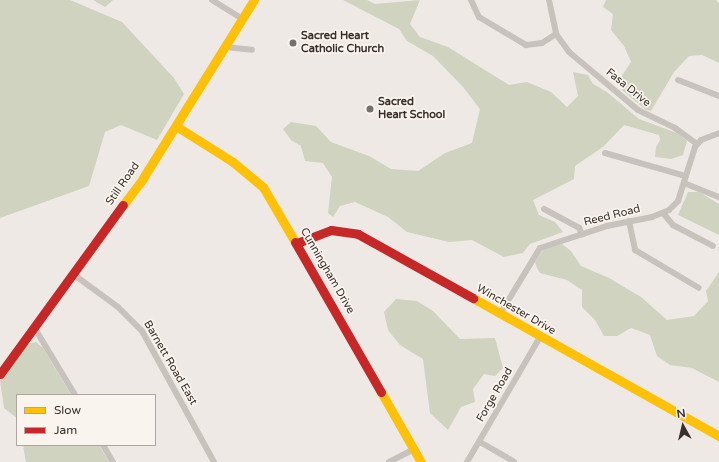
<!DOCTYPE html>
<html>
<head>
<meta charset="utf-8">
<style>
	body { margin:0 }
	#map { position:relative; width:719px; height:462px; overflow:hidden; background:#eee9e5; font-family:"Varela Round",sans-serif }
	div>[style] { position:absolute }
	.green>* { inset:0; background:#d0d3c0 }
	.street>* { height:6px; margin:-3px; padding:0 3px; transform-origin:3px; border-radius:3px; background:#c8c2bd }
	.slow>* { height:9px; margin:-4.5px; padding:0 4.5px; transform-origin:4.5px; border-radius:4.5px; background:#ffc107 }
	.jam>* { height:9px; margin:-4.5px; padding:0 4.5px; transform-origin:4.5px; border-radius:4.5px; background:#c62828 }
	.dots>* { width:11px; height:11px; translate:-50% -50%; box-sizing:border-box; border:2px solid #faf4ee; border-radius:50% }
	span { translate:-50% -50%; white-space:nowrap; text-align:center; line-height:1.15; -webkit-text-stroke:3.5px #faf4ee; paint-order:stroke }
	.poi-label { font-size:11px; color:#392f2b; font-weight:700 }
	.left { translate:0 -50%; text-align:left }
	.street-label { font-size:11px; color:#392f2b }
	.legend { position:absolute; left:16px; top:394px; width:140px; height:52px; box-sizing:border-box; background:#faf4ee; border:1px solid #ada5a0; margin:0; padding:5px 7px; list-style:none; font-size:12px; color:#392f2b }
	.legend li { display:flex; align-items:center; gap:8px; height:20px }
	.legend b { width:20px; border:1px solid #ada5a0 }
	.north { position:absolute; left:663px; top:406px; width:40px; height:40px; -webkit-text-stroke:3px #faf4ee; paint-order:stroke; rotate:352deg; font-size:11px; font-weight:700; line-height:16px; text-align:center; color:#392f2b }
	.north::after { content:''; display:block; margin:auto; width:14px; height:18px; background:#392f2b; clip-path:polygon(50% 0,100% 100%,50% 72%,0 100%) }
</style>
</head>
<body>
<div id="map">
	<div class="green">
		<i style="clip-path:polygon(0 0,70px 0,122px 22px,174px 78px,184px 94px,157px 140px,121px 125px,105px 132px,89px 186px,0 218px)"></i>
		<i style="clip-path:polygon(93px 0,113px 0,105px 7px)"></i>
		<i style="clip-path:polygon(343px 0,367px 0,375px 4px,420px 0,410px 24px,420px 37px,448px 47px,509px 85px,527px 82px,551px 92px,567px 107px,578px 96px,573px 72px,588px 75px,593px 84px,607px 92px,639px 119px,677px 133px,687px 141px,683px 155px,671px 159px,655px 157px,656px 147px,660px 140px,659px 135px,624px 125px,603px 147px,575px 166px,574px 179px,533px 200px,539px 215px,555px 222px,563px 232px,530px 244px,523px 253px,504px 257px,472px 240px,449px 242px,407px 232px,388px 217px,355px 202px,340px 206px,333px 217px,328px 213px,332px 177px,323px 163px,305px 161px,301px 146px,291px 140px,283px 129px,291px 122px,316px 126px,331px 142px,369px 156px,391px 169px,418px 171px,445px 153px,472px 143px,480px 109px,463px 87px,433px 56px,407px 41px,399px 29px)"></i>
		<i style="clip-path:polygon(606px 0,716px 0,719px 3px,719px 63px,702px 55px,689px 56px,674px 72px,651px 111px,646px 110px,622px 90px,621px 77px,631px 62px,624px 46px,611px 30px,613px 14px,603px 7px)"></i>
		<i style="clip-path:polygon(688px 192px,699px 192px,719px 204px,719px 235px,678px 215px)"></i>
		<i style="clip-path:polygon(562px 244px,571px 251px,581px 266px,609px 278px,641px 297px,667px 320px,694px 316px,708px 301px,706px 291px,719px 272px,719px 382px,692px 368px,670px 365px,657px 356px,650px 335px,631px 328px,617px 336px,604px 336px,595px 320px,582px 307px,582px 290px,567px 280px,540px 273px,537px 268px,535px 262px,544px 248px)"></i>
		<i style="clip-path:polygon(396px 299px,417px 301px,433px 311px,460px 339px,495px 338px,503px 368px,495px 376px,484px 374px,473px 389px,475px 402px,461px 407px,448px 430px,430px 413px,423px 359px,400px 345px,388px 330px,384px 312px)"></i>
		<i style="clip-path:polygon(36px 342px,43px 348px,71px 395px,17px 395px,17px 418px,4px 408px,0 381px,27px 344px)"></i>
		<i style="clip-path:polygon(23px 445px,99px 445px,109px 462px,26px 462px)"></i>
	</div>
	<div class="street">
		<i style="left:212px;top:0;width:36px;rotate:32deg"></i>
		<i style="left:471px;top:0;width:19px;rotate:65deg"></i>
		<i style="left:479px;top:17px;width:55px;rotate:30.8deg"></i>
		<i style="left:526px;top:45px;width:16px;rotate:-7deg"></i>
		<i style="left:542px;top:43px;width:17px;rotate:-33deg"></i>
		<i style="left:549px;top:0;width:35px;rotate:78deg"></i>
		<i style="left:556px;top:34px;width:22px;rotate:54deg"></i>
		<i style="left:569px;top:52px;width:90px;rotate:40deg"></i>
		<i style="left:638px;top:110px;width:41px;rotate:25.9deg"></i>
		<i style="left:675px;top:128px;width:27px;rotate:36deg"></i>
		<i style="left:225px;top:47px;width:27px;rotate:6deg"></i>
		<i style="left:678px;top:80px;width:44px;rotate:21.3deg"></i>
		<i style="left:605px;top:153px;width:84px;rotate:15.9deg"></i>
		<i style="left:684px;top:183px;width:38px;rotate:22deg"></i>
		<i style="left:544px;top:209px;width:40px;rotate:28deg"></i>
		<i style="left:579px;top:228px;width:7px;rotate:63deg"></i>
		<i style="left:663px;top:213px;width:16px;rotate:50deg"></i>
		<i style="left:673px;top:225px;width:45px;rotate:27.7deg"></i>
		<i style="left:629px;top:221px;width:30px;rotate:78deg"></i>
		<i style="left:635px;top:250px;width:74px;rotate:30.7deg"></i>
		<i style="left:73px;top:274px;width:56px;rotate:36.3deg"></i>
		<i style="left:118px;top:307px;width:34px;rotate:45deg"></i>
		<i style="left:142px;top:331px;width:149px;rotate:61.2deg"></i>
		<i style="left:500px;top:314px;width:77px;rotate:-58.8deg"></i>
		<i style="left:540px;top:248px;width:71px;rotate:-18.2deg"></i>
		<i style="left:607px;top:226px;width:46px;rotate:-11.3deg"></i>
		<i style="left:652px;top:217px;width:18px;rotate:-22deg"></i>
		<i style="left:669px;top:210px;width:13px;rotate:-45deg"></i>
		<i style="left:678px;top:201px;width:57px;rotate:-72.5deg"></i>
		<i style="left:695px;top:147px;width:9px;rotate:-49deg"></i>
		<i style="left:701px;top:140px;width:19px;rotate:-21deg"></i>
		<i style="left:34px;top:327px;width:79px;rotate:58.9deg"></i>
		<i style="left:480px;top:442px;width:39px;rotate:30deg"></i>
		<i style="left:103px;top:445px;width:20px;rotate:60deg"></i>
		<i style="left:389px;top:462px;width:28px;rotate:-27deg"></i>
		<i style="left:467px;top:462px;width:145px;rotate:-59.7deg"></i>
	</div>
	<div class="slow">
		<i style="left:176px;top:126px;width:67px;rotate:32.3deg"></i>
		<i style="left:233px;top:162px;width:39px;rotate:40deg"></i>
		<i style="left:263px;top:187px;width:64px;rotate:59.8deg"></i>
		<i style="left:123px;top:205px;width:34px;rotate:-53deg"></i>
		<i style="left:143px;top:178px;width:210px;rotate:-58.1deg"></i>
		<i style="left:473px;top:298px;width:282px;rotate:29.3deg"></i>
		<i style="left:381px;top:392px;width:81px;rotate:60.3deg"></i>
	</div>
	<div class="jam">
		<i style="left:295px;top:242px;width:173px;rotate:60.2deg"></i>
		<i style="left:297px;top:243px;width:36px;rotate:-21deg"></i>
		<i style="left:331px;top:230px;width:27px;rotate:8deg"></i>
		<i style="left:358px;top:234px;width:132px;rotate:29.1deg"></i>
		<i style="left:0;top:374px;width:209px;rotate:-54deg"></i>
	</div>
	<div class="dots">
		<i style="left:293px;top:43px;background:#78706c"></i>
		<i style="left:370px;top:109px;background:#78706c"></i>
	</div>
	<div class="poi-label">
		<span class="left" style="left:301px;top:43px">Sacred Heart<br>Catholic Church</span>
		<span class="left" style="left:378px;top:109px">Sacred<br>Heart School</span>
	</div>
	<div class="street-label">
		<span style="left:628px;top:88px;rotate:39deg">Fasa Drive</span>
		<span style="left:123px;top:184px;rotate:-55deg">Still Road</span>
		<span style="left:612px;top:216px;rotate:-14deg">Reed Road</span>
		<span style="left:327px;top:271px;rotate:60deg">Cunningham Drive</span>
		<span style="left:516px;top:310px;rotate:30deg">Winchester Drive</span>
		<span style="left:170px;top:363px;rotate:60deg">Barnett Road East</span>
		<span style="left:495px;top:395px;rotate:-60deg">Forge Road</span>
	</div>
	<ul class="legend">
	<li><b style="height:5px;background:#ffc107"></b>Slow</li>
	<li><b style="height:5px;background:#c62828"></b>Jam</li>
	</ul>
	<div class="north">N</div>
</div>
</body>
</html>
